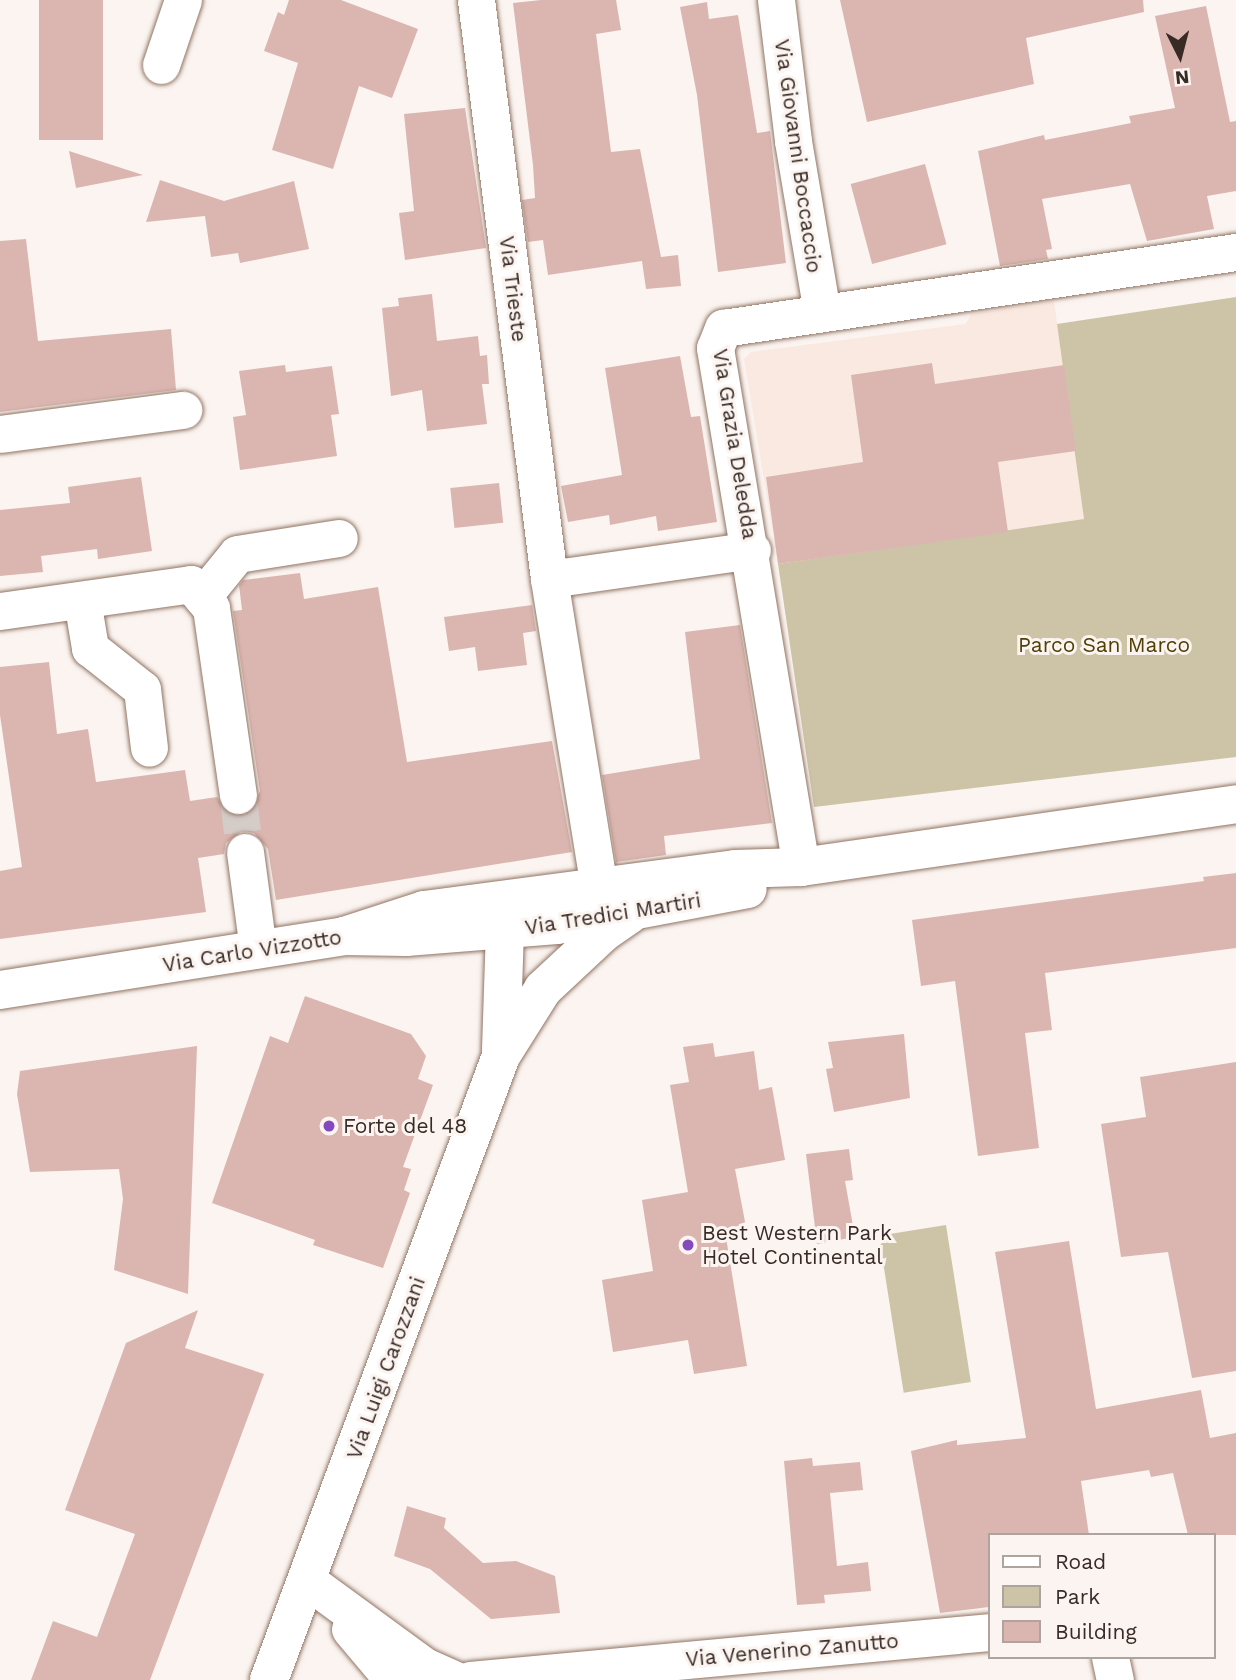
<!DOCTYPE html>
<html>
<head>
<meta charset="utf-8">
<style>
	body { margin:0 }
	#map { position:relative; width:1236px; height:1680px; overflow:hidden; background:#fbf4f0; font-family:"Work Sans",sans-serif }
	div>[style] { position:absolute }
	.built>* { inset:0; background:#fae9e0 }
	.green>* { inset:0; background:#cdc4a8; transform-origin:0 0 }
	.building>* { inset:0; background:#dbb6b0; transform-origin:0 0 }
	.minor-tunnel>* { height:37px; margin-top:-18.5px; transform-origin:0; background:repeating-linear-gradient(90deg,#d4ccc7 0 37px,transparent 0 55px) }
	.roads { filter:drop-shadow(0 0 2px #917464) drop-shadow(0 0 2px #917464) }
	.minor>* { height:37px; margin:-18.5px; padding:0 18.5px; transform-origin:18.5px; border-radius:18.5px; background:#fff }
	.tertiary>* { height:38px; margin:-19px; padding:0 19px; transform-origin:19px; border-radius:19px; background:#fff }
	.dots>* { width:19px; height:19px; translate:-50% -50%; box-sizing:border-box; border:4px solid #fbf4f0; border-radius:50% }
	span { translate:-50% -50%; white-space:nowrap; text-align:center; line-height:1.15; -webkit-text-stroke:6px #fbf4f0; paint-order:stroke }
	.street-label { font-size:21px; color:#382b25 }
	.park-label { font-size:21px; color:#504006 }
	.poi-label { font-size:21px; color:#382b25 }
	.left { translate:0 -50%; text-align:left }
	.legend { position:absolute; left:988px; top:1533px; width:228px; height:126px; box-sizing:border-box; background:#fbf4f0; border:2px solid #ada49f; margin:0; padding:9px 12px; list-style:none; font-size:21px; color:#382b25 }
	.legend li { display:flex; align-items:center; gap:14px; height:35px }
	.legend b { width:35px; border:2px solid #ada49f }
	.north { position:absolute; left:1145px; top:21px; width:70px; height:70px; -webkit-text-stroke:5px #fbf4f0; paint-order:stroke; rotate:174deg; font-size:19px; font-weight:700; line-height:28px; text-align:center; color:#382b25 }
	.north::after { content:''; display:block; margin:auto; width:24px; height:32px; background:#382b25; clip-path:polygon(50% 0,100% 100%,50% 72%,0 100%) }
</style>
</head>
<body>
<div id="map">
	<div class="built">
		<i style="clip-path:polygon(1054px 301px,1084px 519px,778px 564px,744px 359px,751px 352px,966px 324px,971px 314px)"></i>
	</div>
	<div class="green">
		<i style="clip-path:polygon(1236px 297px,1236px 757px,814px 807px,778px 564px,1084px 519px,1057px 324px)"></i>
		<i style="left:946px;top:1225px;width:159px;height:68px;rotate:81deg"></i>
	</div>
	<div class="building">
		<i style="left:39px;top:0;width:64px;height:140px"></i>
		<i style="clip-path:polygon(289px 0,341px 0,418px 29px,392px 98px,359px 86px,333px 169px,272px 150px,298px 63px,264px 51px,278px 12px,284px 15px)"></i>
		<i style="clip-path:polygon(541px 0,616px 0,621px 30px,596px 34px,611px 152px,640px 149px,661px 257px,678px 255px,681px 286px,646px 289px,642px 261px,548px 275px,543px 240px,528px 242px,522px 200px,535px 198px,533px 165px,513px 3px)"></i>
		<i style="clip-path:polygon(840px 0,1143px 0,1144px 12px,1026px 38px,1034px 84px,867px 122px)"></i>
		<i style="clip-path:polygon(707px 2px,709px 19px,738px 15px,757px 133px,770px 131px,786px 263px,718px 272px,697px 95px,680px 7px)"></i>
		<i style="clip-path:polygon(1206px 6px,1230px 122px,1236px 121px,1236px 191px,1207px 196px,1214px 229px,1147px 241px,1130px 184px,1042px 199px,1052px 249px,1046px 250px,1048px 259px,1000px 266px,978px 151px,1044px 135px,1045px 140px,1131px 123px,1129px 116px,1175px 108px,1155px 16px)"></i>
		<i style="clip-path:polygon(465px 108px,486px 248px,405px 260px,399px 213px,414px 211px,404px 114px)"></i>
		<i style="clip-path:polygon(69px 151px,143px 175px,76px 188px)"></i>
		<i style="left:925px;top:164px;width:83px;height:77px;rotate:75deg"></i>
		<i style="clip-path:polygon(160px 180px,224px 201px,294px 181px,309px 249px,240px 263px,238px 253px,211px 257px,205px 216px,146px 222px)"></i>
		<i style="clip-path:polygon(26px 239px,38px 341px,171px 329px,176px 390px,0 412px,0 241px)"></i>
		<i style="clip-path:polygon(432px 294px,437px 341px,478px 336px,480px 356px,487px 355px,489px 384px,482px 384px,487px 424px,427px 431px,422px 390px,391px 396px,382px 308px,399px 306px,398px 298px)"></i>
		<i style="clip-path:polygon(680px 356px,691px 417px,700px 416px,717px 522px,658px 531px,656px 516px,610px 525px,609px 515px,568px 522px,561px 486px,622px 475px,605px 368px)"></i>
		<i style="clip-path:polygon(932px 363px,935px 384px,1064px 365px,1076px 451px,998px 462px,1008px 532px,778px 564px,766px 477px,863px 462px,851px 375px)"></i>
		<i style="clip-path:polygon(285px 365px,286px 372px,332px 366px,339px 414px,331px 415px,337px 456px,240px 470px,233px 417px,246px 415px,239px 371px)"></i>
		<i style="clip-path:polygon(141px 477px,152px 551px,98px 559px,97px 549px,41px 556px,43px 572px,0 576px,0 510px,70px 503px,68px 487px)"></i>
		<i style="left:499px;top:483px;width:40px;height:49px;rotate:84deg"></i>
		<i style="clip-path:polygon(300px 573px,304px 599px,378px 587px,407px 762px,552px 741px,572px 852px,276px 900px,268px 849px,254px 833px,242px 831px,226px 843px,224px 854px,198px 858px,206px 912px,0 939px,0 871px,22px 867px,0 715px,0 667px,49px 662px,57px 734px,88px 729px,96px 782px,185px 770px,190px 801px,217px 797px,230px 814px,242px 816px,251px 811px,260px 791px,233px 611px,242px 610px,239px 585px,243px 580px)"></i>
		<i style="clip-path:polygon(532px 605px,536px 631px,523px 633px,527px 665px,478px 671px,475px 647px,449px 651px,444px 617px)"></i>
		<i style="clip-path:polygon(740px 625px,772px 823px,664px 836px,666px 855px,616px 862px,602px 775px,700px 759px,685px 632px)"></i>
		<i style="clip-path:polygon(1236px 873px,1236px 948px,1045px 973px,1052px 1030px,1025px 1033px,1039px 1148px,978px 1156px,955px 981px,921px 986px,912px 920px,1204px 881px,1203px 877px)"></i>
		<i style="clip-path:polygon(305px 996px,411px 1034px,426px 1056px,418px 1079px,433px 1085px,403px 1167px,411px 1169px,404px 1190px,410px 1193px,383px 1268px,313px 1245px,315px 1240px,212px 1203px,270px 1036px,288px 1043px)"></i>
		<i style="clip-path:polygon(904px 1034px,910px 1098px,834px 1112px,826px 1069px,833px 1068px,828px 1042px)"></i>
		<i style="clip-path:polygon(713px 1043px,715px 1057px,754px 1051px,759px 1090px,772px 1087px,785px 1160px,735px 1169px,746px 1227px,725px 1231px,747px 1366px,694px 1374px,688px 1340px,613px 1352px,602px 1280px,653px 1271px,642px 1200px,688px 1192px,670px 1085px,689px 1082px,683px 1047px)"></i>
		<i style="clip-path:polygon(197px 1046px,188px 1294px,114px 1270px,123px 1199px,119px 1169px,30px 1172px,17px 1094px,20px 1071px)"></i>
		<i style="clip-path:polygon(1236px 1062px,1236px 1371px,1192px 1378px,1168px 1252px,1121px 1257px,1101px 1124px,1146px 1117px,1140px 1077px)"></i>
		<i style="clip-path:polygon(849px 1149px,853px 1180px,845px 1181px,855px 1237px,817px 1244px,806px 1154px)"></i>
		<i style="clip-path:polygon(1069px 1241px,1096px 1409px,1201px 1390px,1210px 1438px,1236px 1433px,1236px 1535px,1188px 1535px,1173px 1473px,1151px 1477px,1149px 1470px,1081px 1481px,1089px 1535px,989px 1535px,989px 1607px,940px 1613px,911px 1451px,957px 1440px,957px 1445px,1026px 1438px,995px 1252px)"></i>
		<i style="clip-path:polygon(198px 1310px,185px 1348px,264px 1374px,150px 1680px,31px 1680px,53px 1621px,97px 1637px,135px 1534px,65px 1510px,126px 1343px)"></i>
		<i style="clip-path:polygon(812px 1458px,813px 1466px,860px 1462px,863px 1490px,830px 1493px,837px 1566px,868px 1562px,871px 1591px,824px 1595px,825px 1603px,797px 1605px,784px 1461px)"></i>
		<i style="clip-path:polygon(407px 1506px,446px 1518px,444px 1528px,483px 1563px,516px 1561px,555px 1576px,560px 1613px,491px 1619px,430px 1569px,394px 1556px)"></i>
	</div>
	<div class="minor-tunnel">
		<i style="left:238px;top:795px;width:57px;rotate:83deg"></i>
	</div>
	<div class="roads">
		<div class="minor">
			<i style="left:476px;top:0;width:584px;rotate:82.81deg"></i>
			<i style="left:549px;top:579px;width:299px;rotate:80.8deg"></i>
			<i style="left:776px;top:0;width:142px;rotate:83.1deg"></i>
			<i style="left:793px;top:141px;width:174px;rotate:80.4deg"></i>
			<i style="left:161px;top:65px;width:69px;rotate:-71.3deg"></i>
			<i style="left:0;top:434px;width:185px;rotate:-7.5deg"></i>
			<i style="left:549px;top:579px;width:205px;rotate:-8.1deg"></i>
			<i style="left:202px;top:597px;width:55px;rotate:-50.9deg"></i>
			<i style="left:237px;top:554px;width:103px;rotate:-8.9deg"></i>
			<i style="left:82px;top:600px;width:49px;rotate:80.5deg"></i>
			<i style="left:90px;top:648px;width:66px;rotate:38.3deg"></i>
			<i style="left:142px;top:689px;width:59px;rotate:83.2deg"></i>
			<i style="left:0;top:611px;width:193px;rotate:-8deg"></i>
			<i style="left:191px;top:584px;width:31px;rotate:50deg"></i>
			<i style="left:211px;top:608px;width:189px;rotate:81.8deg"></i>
			<i style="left:245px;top:852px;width:98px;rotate:82.4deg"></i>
			<i style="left:801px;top:867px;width:526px;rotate:-99.41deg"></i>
			<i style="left:715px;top:348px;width:22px;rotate:-68deg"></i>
			<i style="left:723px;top:328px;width:519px;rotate:-8.43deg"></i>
			<i style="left:308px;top:1581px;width:144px;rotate:36.2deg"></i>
			<i style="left:424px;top:1666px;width:35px;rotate:24deg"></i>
			<i style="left:350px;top:1629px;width:67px;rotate:49.9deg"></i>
			<i style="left:1110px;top:1657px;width:24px;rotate:78deg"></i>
			<i style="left:470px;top:1680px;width:521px;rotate:-5.28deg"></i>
		</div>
		<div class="tertiary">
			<i style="left:344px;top:936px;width:84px;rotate:-18deg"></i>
			<i style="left:424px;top:910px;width:314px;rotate:-7.5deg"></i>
			<i style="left:735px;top:869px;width:66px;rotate:-1.7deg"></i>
			<i style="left:801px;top:867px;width:440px;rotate:-8.2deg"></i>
			<i style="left:0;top:990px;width:348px;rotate:-8.9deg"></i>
			<i style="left:344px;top:936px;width:62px;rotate:0.9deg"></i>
			<i style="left:406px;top:937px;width:151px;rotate:-4.5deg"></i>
			<i style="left:557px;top:925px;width:194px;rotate:-10.7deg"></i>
			<i style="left:501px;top:1050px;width:119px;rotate:-88.1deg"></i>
			<i style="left:505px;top:931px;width:12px;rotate:-76deg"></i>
			<i style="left:508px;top:919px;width:15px;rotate:-28deg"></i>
			<i style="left:269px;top:1680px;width:666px;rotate:-69.61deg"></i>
			<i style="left:501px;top:1056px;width:79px;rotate:-57.9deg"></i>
			<i style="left:543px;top:989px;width:82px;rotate:-43deg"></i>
			<i style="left:603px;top:933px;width:33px;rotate:-35deg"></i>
		</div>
	</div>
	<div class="dots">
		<i style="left:329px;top:1126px;background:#8449bf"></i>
		<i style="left:688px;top:1245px;background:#8449bf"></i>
	</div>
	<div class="street-label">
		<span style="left:798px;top:156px;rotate:82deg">Via Giovanni Boccaccio</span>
		<span style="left:513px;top:289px;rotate:83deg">Via Trieste</span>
		<span style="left:735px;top:444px;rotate:81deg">Via Grazia Deledda</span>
		<span style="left:613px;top:914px;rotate:-9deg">Via Tredici Martiri</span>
		<span style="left:252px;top:951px;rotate:-9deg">Via Carlo Vizzotto</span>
		<span style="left:386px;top:1368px;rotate:-70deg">Via Luigi Carozzani</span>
		<span style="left:792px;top:1650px;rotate:-5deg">Via Venerino Zanutto</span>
	</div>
	<div class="park-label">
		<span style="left:1104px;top:645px">Parco San Marco</span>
	</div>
	<div class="poi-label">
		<span class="left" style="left:343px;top:1126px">Forte del 48</span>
		<span class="left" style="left:702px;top:1245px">Best Western Park<br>Hotel Continental</span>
	</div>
	<ul class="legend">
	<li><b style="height:9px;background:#fff"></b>Road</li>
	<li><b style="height:19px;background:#cdc4a8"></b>Park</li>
	<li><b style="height:19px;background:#dbb6b0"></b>Building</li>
	</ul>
	<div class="north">N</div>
</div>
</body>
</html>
